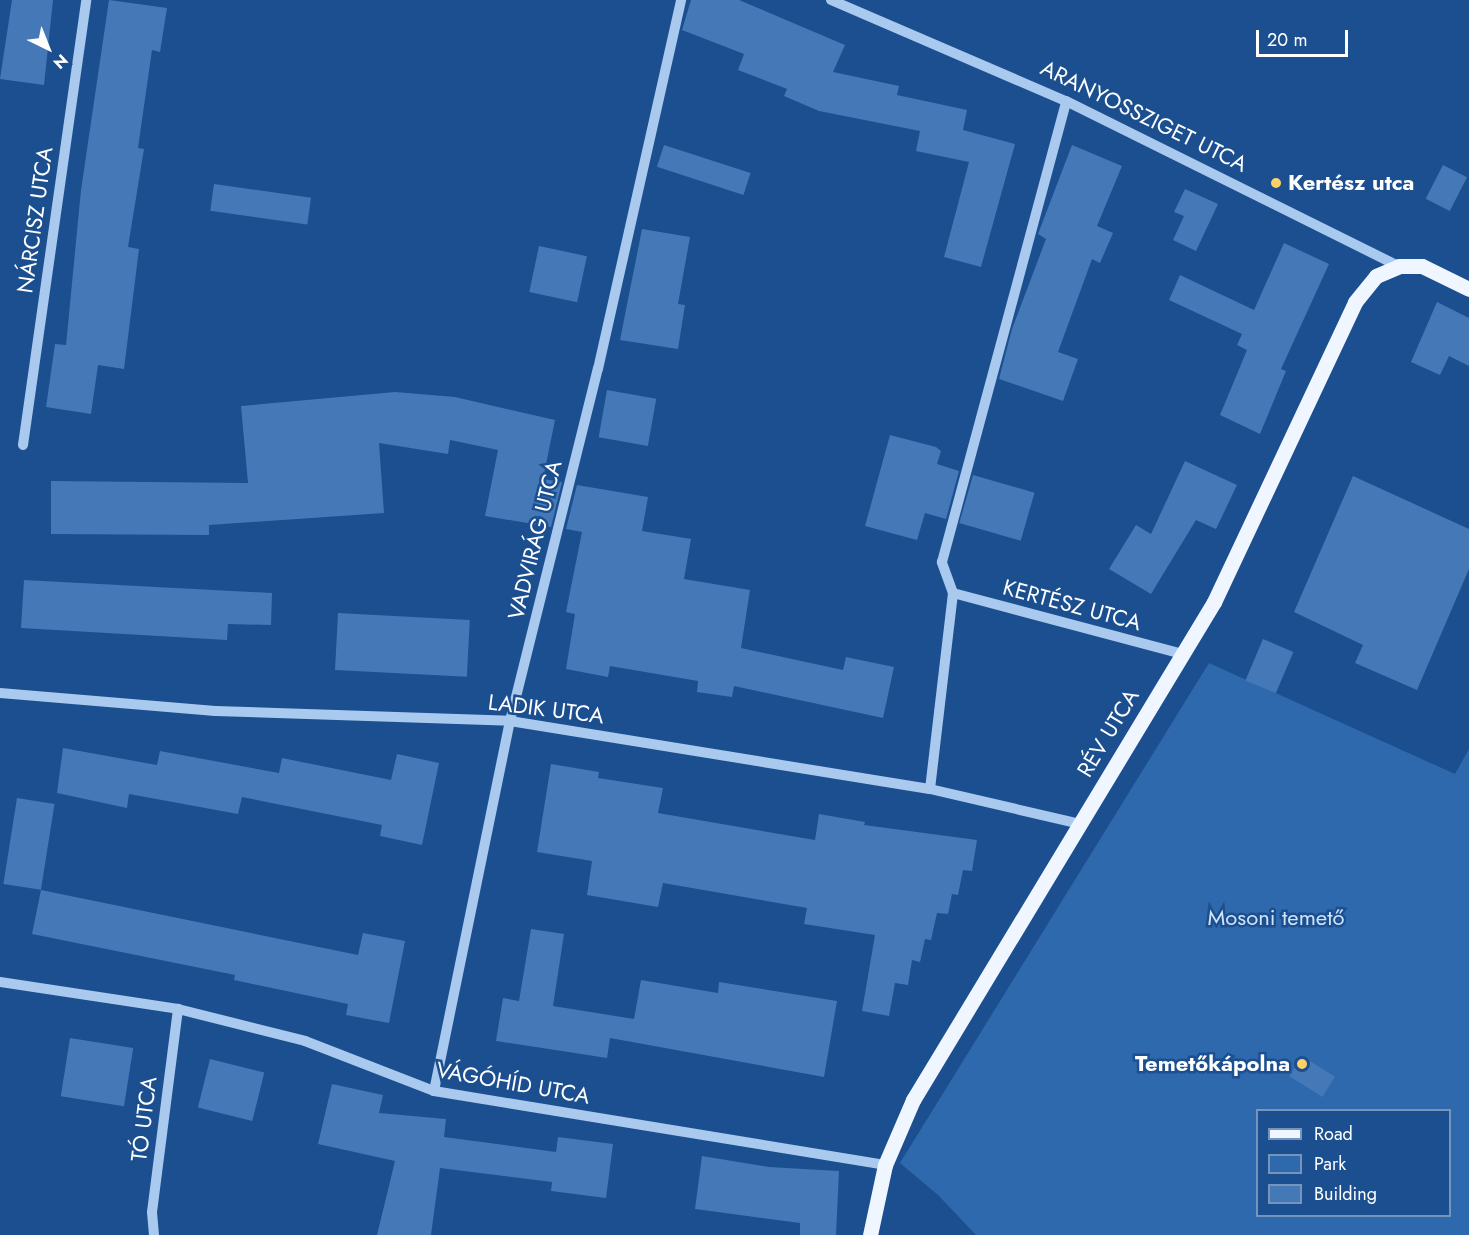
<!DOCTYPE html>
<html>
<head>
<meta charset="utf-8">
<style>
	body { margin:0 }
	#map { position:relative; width:1469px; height:1235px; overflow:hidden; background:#1b4f8f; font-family:Jost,sans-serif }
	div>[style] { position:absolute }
	.green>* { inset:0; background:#2e69ad }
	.building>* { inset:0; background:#4478b7; transform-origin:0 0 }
	.minor>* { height:10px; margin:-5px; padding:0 5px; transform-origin:5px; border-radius:5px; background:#a9c9ee }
	.major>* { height:15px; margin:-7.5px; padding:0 7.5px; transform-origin:7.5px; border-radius:7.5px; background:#f0f6ff }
	.dots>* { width:16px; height:16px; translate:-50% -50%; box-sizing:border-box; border:3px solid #1b4f8f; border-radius:50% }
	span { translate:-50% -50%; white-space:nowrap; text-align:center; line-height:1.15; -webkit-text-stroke:5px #1b4f8f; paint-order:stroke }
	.street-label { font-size:22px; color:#fff }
	.poi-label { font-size:22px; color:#fff; font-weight:700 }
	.left { translate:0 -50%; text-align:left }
	.right { translate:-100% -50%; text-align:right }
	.park-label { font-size:22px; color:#cfe3fa }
	.legend { position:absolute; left:1256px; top:1109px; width:195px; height:108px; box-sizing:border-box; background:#1b4f8f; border:2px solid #7695bc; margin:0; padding:8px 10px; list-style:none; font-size:18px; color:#fff }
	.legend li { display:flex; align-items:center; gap:12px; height:30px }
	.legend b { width:30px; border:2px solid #7695bc }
	.north { position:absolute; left:18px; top:18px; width:60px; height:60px; -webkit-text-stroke:4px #1b4f8f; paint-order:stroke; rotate:137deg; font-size:16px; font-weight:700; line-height:24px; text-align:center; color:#fff }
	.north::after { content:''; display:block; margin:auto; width:21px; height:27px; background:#fff; clip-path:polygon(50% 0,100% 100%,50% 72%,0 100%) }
	.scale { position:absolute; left:1256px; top:30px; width:92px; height:27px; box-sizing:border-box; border:3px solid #fff; border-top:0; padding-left:8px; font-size:18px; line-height:21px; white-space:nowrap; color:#fff; -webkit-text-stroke:4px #1b4f8f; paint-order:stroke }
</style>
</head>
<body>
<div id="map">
	<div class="green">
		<i style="clip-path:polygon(evenodd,1209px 663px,1455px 774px,1469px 749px,1469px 1235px,976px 1235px,938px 1195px,900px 1163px,1209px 663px,1258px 1110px,1450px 1110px,1450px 1216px,1258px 1216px,1258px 1110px)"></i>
	</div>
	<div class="building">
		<i style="clip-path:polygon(12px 0,53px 0,44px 85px,0 79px)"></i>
		<i style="clip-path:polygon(109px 0,167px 8px,160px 52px,152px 50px,138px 148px,144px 149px,128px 247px,139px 249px,124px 369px,98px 365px,91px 414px,46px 407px,55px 344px,66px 345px,81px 190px)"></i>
		<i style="clip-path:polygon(691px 0,739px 0,845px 45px,833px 72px,899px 86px,897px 95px,967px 110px,963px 130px,1015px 144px,981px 267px,944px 257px,969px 162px,916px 151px,920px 131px,819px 111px,784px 96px,787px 89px,738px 70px,744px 54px,682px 30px)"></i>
		<i style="left:664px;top:145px;width:91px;height:23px;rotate:18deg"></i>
		<i style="clip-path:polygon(1072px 145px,1122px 166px,1097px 226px,1113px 233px,1100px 263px,1092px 259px,1058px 352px,1078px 359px,1063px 401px,999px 379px,1012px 329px,1046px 239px,1038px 234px)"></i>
		<i style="left:1443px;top:165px;width:27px;height:38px;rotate:27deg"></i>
		<i style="left:214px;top:184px;width:98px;height:27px;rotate:8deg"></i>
		<i style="clip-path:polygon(1185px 189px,1218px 204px,1196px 251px,1173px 240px,1184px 216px,1174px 212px)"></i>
		<i style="clip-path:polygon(642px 229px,690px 237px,678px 304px,685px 305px,678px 349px,620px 340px)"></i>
		<i style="clip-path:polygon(1284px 243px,1329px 264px,1281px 369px,1286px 371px,1260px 434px,1220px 415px,1247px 350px,1237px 345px,1242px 334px,1169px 300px,1180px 275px,1254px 310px)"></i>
		<i style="left:539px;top:246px;width:49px;height:47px;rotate:12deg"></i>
		<i style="clip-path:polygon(1437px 302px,1469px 318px,1469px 366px,1449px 356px,1440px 375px,1411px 362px)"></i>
		<i style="left:607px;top:390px;width:50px;height:48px;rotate:10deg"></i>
		<i style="clip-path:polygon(395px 392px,455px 397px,555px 420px,543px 479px,562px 482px,551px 527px,485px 516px,498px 450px,450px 440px,448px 454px,379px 443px,384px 513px,209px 525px,209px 535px,51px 534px,51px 481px,248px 483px,241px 406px)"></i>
		<i style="clip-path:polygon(890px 435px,936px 447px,941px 451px,937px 464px,959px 471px,946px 519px,925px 513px,917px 540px,865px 526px)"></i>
		<i style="clip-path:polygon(1185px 461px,1237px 485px,1216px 529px,1196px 520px,1151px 594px,1109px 569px,1136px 525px,1151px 534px)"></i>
		<i style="left:973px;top:475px;width:64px;height:50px;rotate:16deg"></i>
		<i style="clip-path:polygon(1353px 476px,1469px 529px,1469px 569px,1417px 690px,1355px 663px,1363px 645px,1294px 612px)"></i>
		<i style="clip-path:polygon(577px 485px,648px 497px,642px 531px,691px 539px,684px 579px,750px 590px,741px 648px,843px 670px,846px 657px,894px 667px,883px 718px,734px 686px,732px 697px,697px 692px,698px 681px,610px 666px,608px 677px,566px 669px,575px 614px,566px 612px,582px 532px,566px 529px)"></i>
		<i style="clip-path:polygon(24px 580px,272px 593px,271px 625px,228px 624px,227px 640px,21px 628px)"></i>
		<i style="left:338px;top:613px;width:132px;height:57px;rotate:3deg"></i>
		<i style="left:1263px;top:639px;width:33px;height:45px;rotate:23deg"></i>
		<i style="clip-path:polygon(63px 748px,157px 765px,160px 751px,279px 773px,282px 758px,391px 780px,397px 754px,439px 763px,422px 845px,380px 836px,382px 825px,242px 797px,238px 814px,129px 794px,127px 808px,57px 793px)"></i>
		<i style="clip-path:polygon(551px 764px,599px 772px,598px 778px,663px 788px,658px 813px,815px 840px,819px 814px,865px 822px,864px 825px,977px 840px,972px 871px,963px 870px,958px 895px,952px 894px,948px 914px,937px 913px,931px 940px,925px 939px,920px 962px,912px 960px,908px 985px,895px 983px,889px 1016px,862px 1011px,875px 935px,804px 924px,807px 908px,663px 883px,658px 907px,587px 895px,592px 861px,537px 852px)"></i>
		<i style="left:17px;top:798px;width:38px;height:87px;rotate:9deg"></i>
		<i style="clip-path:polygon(41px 890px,358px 955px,363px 933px,405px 941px,389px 1023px,346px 1015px,348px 1004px,234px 980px,235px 975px,32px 934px)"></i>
		<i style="clip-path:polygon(531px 929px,564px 934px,553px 1006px,634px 1019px,641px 980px,718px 993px,719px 982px,837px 1001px,824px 1077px,610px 1038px,607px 1058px,496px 1041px,503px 998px,519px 1001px)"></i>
		<i style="left:70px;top:1038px;width:64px;height:59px;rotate:9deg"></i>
		<i style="left:1302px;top:1056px;width:39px;height:24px;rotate:32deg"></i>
		<i style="left:210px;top:1059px;width:56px;height:50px;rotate:14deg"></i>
		<i style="clip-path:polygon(332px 1084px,383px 1095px,379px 1113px,446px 1119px,444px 1137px,556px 1152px,558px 1137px,613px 1144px,606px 1198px,551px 1191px,552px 1182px,440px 1168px,431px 1235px,377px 1235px,395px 1161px,318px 1144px)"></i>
		<i style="clip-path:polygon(702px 1156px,769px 1167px,839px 1171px,836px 1235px,800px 1235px,800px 1223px,695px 1209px)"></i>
	</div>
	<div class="minor">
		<i style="left:831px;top:0;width:256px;rotate:23.3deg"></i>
		<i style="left:1066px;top:101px;width:372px;rotate:26.4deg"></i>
		<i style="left:23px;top:445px;width:449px;rotate:-81.9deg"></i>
		<i style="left:953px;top:593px;width:237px;rotate:14.9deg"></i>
		<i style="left:0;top:693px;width:216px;rotate:4.8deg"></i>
		<i style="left:215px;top:711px;width:295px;rotate:1.9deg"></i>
		<i style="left:510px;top:721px;width:425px;rotate:9.2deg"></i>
		<i style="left:930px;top:789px;width:155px;rotate:13.1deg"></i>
		<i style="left:930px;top:789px;width:197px;rotate:-83.3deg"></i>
		<i style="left:953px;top:593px;width:33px;rotate:-110deg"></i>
		<i style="left:942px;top:562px;width:477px;rotate:-74.9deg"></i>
		<i style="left:0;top:982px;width:180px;rotate:8.6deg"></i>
		<i style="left:178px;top:1009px;width:131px;rotate:14.1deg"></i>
		<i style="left:305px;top:1041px;width:138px;rotate:21.2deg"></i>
		<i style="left:434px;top:1091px;width:457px;rotate:9.3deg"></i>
		<i style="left:434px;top:1091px;width:378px;rotate:-78.4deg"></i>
		<i style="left:510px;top:721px;width:363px;rotate:-76deg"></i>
		<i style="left:598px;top:369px;width:378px;rotate:-77.3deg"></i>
		<i style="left:154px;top:1235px;width:23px;rotate:-95deg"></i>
		<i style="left:152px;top:1212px;width:205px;rotate:-82.7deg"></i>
	</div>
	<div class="major">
		<i style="left:870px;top:1235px;width:72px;rotate:-77.9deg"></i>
		<i style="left:885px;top:1165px;width:71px;rotate:-66.7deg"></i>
		<i style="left:913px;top:1100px;width:582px;rotate:-58.85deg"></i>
		<i style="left:1214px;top:602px;width:331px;rotate:-64.8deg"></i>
		<i style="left:1355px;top:302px;width:33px;rotate:-51deg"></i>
		<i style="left:1376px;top:276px;width:25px;rotate:-23deg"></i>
		<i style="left:1399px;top:266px;width:23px"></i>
		<i style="left:1422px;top:266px;width:52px;rotate:26.1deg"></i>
	</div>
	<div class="dots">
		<i style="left:1276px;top:183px;background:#ffd166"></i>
		<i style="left:1302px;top:1064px;background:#ffd166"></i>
	</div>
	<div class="street-label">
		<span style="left:1144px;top:116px;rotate:26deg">ARANYOSSZIGET UTCA</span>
		<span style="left:35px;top:220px;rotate:-82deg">NÁRCISZ UTCA</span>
		<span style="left:535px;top:540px;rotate:-76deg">VADVIRÁG UTCA</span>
		<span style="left:1072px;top:605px;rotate:15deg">KERTÉSZ UTCA</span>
		<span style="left:546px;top:709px;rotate:7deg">LADIK UTCA</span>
		<span style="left:1108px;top:733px;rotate:-59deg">RÉV UTCA</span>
		<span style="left:513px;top:1083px;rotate:10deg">VÁGÓHÍD UTCA</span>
		<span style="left:144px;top:1119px;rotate:-83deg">TÓ UTCA</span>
	</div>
	<div class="poi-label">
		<span class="left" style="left:1288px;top:183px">Kertész utca</span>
		<span class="right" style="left:1290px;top:1064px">Temetőkápolna</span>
	</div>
	<div class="park-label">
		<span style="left:1276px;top:918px">Mosoni temető</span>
	</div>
	<ul class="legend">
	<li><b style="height:8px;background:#f0f6ff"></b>Road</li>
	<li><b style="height:16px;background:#2e69ad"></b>Park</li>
	<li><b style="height:16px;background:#4478b7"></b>Building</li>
	</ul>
	<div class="north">N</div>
	<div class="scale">20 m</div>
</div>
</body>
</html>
